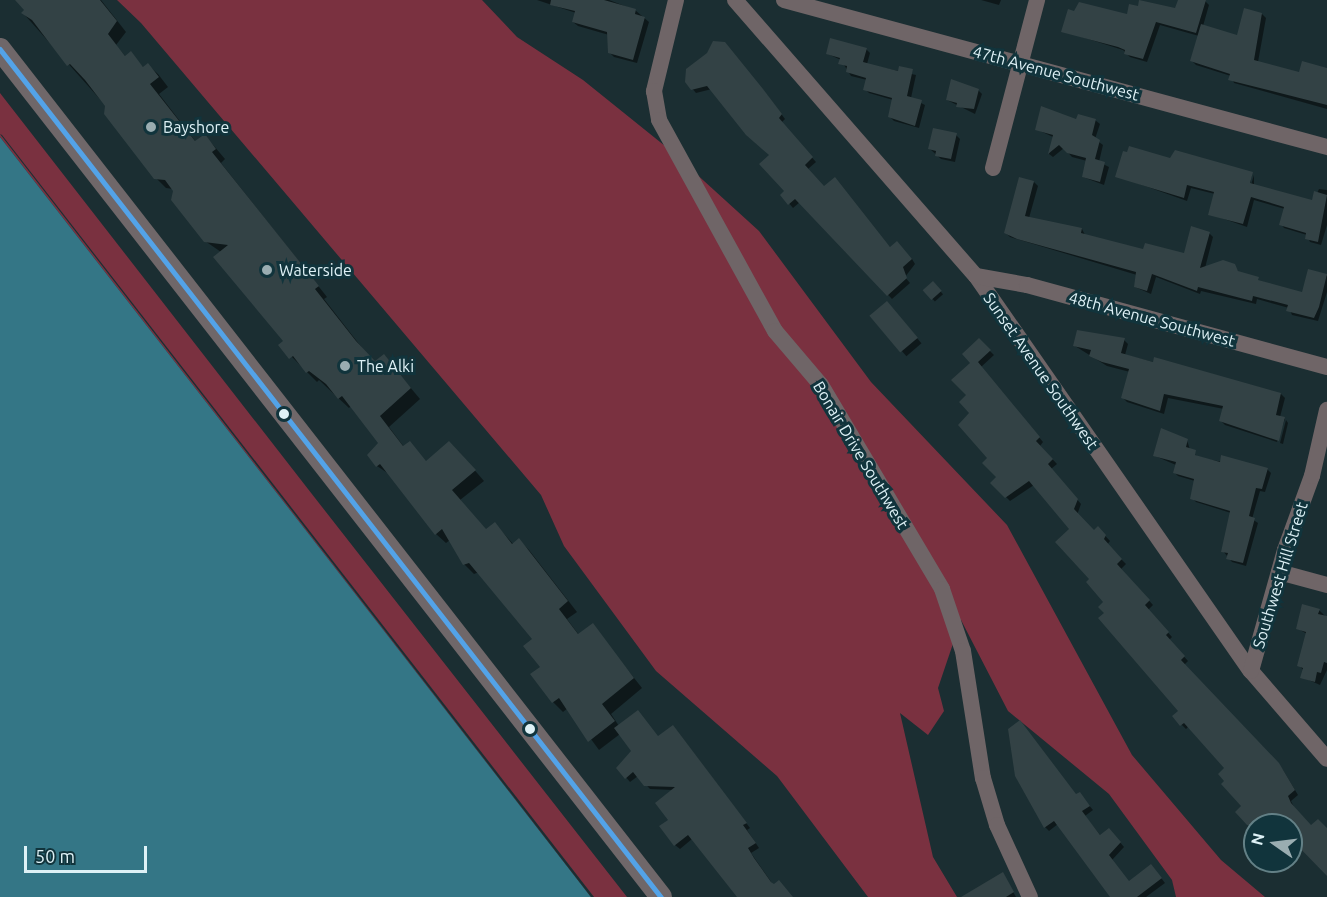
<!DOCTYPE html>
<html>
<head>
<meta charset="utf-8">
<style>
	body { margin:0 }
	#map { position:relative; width:1327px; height:897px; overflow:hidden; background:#1b2e32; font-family:Ubuntu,sans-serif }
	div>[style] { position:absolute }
	.green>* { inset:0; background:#7a3140 }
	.water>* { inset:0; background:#347686 }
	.pier>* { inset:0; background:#1b2e32 }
	.shadow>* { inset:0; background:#0007; transform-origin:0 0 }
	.building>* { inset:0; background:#334245; transform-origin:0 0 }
	.street>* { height:16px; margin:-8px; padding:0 8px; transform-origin:8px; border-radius:8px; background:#6f6567 }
	.secondary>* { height:22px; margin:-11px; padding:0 11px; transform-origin:11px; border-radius:11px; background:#6f6769 }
	.bus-1>* { height:4.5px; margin:-2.25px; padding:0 2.25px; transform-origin:2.25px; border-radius:2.25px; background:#53a3e8 }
	.dots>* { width:16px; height:16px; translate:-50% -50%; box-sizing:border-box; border:3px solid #11343c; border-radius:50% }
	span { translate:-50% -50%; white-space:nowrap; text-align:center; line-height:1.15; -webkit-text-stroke:6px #11343c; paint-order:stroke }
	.street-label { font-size:16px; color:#def1f6 }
	.poi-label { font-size:16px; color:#def1f6 }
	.left { translate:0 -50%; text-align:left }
	.north { position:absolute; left:1243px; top:813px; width:60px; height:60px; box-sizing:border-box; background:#11343c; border:2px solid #638086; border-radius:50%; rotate:284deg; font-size:16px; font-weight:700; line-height:24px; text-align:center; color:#def1f6 }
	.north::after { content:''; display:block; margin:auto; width:21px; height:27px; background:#9aadb1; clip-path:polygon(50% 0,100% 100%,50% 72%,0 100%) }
	.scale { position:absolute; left:24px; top:846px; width:123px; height:27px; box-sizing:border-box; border:3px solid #def1f6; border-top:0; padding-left:8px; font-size:18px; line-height:21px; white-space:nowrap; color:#def1f6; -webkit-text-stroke:4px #11343c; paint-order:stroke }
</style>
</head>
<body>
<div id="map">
	<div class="green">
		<i style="clip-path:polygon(117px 0,482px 0,517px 37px,583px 80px,670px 150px,759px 231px,871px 382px,1007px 525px,1132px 755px,1221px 860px,1265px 897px,1176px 897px,1172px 880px,1109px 794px,1008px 711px,961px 620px,938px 688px,944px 711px,928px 735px,900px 713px,933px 857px,957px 897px,868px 897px,777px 776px,656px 671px,564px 546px,541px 495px,141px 23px)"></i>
		<i style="clip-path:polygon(0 93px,308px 489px,627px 897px,591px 897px,0 137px)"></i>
	</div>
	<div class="water">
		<i style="clip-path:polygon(0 137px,591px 897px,0 897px)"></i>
	</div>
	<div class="pier">
		<i style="clip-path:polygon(0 134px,2px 135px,594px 897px,591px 897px)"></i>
	</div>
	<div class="shadow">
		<i style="clip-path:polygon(17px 0,101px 0,126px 32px,116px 45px,126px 57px,130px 53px,144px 68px,148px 65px,158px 74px,168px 87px,159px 94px,196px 142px,205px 136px,214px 146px,225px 159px,221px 163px,327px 297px,324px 299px,366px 353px,375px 363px,384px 356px,420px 399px,389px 427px,404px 447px,427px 462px,459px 452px,484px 481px,460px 500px,486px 530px,495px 524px,514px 545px,519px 540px,529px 550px,577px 612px,567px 619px,579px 635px,592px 625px,642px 688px,611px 714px,619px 726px,659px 738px,677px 731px,750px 828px,747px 830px,759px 848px,751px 853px,774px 886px,792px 897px,739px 897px,692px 839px,680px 849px,675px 845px,670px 820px,673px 790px,650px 789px,638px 776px,630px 782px,618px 768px,633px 751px,620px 734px,599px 750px,568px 708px,563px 712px,553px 702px,532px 675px,542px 667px,535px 639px,479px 572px,474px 574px,464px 564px,450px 540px,446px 543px,436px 534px,389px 474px,377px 466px,380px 443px,351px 406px,349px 408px,319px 380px,317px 382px,280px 345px,285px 341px,221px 252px,205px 241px,173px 189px,166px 188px,156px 178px,106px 106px,23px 13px,26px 10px)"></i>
		<i style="clip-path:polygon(537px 0,609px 0,635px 10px,649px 22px,637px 63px,614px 57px,610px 53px,609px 35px,578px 26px,573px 22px,576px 13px)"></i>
		<i style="clip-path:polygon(981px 0,1001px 0,999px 5px)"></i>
		<i style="clip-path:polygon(1182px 0,1205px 1px,1209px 5px,1203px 26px,1238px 37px,1262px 14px,1266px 18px,1258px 62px,1300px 74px,1327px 69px,1327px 109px,1234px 83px,1231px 76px,1196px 65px,1192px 61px,1199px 36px,1160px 25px,1147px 62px,1130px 57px,1123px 50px,1063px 31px,1128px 16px,1176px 10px)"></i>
		<i style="clip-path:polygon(866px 49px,870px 53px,867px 64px,916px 75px,911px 98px,925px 105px,919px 128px,894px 121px,890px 117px,893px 100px,869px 93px,865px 89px,867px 80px,851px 76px,841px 60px,828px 54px)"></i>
		<i style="clip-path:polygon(686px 81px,767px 95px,785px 119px,781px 123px,816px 162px,808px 169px,824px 188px,891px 248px,912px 259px,915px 264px,905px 277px,910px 283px,892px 299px,800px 202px,793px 208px,782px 195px,786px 191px,771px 155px,712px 89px,696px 93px)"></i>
		<i style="clip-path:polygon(978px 90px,982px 94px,975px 114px,947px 100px)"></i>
		<i style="clip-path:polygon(1095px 120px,1100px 124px,1095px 139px,1103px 145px,1099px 162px,1109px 167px,1104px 185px,1083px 177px,1087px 161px,1072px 157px,1064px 148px,1053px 157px,1049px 154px,1053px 137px,1036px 129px)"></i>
		<i style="clip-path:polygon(956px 135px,960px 139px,955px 162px,941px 159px,930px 149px)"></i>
		<i style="clip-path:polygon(1170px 160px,1252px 173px,1249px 191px,1254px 175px,1254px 186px,1313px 202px,1319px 189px,1327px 190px,1327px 225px,1321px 245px,1310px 242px,1307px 235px,1284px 228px,1281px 224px,1285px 209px,1254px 200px,1247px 227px,1210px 214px,1215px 194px,1191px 188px,1187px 201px,1117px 176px)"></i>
		<i style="clip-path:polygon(1034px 182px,1038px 186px,1029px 218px,1082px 229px,1085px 235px,1144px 251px,1185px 255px,1209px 233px,1213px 237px,1205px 268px,1234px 265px,1240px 274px,1262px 283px,1303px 294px,1309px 271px,1327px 276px,1327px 292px,1318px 321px,1292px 315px,1289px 308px,1257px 299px,1256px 304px,1201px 291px,1200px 294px,1156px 277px,1151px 294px,1135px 287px,1137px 275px,1010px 237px,1006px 233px)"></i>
		<i style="left:933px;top:283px;width:15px;height:11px;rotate:48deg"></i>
		<i style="left:890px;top:307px;width:48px;height:20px;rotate:49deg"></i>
		<i style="clip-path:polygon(979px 340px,994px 355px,981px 367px,1043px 442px,1040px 446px,1057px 464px,1051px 469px,1081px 504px,1077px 515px,1094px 532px,1098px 528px,1110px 541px,1107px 545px,1126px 564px,1121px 569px,1153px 605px,1148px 610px,1172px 637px,1169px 640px,1188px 661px,1184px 665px,1283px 770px,1298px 795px,1291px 801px,1295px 809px,1311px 827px,1327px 830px,1327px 874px,1291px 836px,1291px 825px,1255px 825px,1255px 832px,1237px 812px,1243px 806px,1226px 781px,1227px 768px,1189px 726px,1186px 729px,1174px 717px,1180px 711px,1106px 614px,1106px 602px,1071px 529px,1034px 485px,1010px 501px,992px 483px,998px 477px,971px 413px,968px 395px)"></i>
		<i style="clip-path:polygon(1124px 340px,1128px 344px,1125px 355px,1281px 394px,1285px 398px,1280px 417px,1285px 419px,1277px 442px,1225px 425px,1221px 421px,1224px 409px,1168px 398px,1164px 414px,1127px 402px,1123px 398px,1130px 372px,1107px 366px,1075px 346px)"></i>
		<i style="clip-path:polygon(1286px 420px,1288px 423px,1283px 444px,1280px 443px)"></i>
		<i style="clip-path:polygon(1187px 440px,1190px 450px,1199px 458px,1267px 469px,1271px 473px,1265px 492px,1260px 491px,1252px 519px,1258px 523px,1246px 566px,1232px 562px,1223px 551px,1231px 513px,1196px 502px,1192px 498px,1195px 481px,1178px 476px,1174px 472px,1176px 465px,1155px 456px)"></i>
		<i style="clip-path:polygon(1319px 610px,1327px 618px,1327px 670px,1320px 685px,1302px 677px,1304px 671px,1299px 665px,1307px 634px,1297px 628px)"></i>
		<i style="clip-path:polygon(1076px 796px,1083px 798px,1093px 810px,1085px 816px,1101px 836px,1113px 834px,1124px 847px,1112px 860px,1129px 883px,1155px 870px,1165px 883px,1146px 897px,1112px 897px,1058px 824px,1049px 831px,1045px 827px)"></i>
		<i style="clip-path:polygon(1003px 874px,1016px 897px,978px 897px)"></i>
	</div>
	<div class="building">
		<i style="clip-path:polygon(15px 0,100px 0,117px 21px,108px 34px,125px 56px,131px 51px,143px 67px,148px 63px,159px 77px,150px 84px,195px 141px,205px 134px,216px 149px,212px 152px,319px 286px,315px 289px,356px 341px,375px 361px,384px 354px,411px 388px,380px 416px,403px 446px,410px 441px,426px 461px,449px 441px,476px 470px,452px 490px,486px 529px,495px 522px,512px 544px,519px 538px,568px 601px,559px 609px,578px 634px,593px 623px,634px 678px,602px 704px,615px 721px,588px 742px,559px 698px,552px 703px,530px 674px,540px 667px,523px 646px,532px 639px,469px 563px,463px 565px,442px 529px,435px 535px,380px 464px,376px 467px,367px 455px,378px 443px,342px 396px,338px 399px,326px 384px,309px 371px,306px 373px,293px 356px,289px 359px,278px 345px,283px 341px,213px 257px,228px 245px,204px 242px,171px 200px,173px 191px,165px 180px,154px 179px,104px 114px,105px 106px,85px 80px,70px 64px,67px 66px,32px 20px,21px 13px,24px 10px)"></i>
		<i style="clip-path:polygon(551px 0,604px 0,636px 9px,635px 14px,645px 17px,633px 60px,608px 53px,607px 32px,572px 22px,575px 11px,550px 5px)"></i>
		<i style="clip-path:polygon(1139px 0,1175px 8px,1178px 0,1206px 0,1196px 33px,1156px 22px,1143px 59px,1124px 54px,1125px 50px,1118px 47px,1061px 32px,1068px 9px,1074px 11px,1079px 2px,1127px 14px,1129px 4px,1138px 6px)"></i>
		<i style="clip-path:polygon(1244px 8px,1262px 13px,1254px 60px,1299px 72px,1302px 61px,1327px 68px,1327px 105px,1228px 80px,1230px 74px,1190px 61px,1201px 24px,1237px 35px)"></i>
		<i style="clip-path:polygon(830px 38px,867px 48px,863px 62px,898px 71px,899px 66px,913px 69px,907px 96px,922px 100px,915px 126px,888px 117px,892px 98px,863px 90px,866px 78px,846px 72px,847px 66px,838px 64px,840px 58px,826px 54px)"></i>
		<i style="clip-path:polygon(713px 41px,725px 42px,763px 89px,782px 114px,779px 118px,813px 157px,805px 165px,824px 186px,835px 177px,890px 247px,897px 241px,912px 259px,903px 267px,907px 278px,887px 296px,795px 199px,788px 205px,780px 195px,784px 191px,759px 164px,769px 155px,746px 135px,707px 86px,691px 90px,685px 82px,686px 69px,707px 53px)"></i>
		<i style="clip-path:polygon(951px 79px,979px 89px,974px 109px,956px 107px,957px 103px,946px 100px)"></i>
		<i style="clip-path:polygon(1041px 106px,1076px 119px,1078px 114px,1096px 119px,1092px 135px,1100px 140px,1095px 159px,1105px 162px,1100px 182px,1082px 177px,1086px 158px,1067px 153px,1059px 145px,1048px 154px,1053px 135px,1035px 130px)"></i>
		<i style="clip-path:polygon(933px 128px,957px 133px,951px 159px,935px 156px,936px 151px,928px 149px)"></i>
		<i style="clip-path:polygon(1129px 146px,1170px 158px,1175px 150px,1253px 172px,1250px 183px,1312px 200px,1314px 191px,1327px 195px,1318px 242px,1305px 239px,1306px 233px,1279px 225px,1284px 207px,1251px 197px,1243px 224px,1208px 215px,1214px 192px,1187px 185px,1184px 198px,1115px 177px,1123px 151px,1127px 152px)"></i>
		<i style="clip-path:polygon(1019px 177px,1034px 181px,1025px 216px,1082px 228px,1081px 233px,1143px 249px,1145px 243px,1184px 253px,1191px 226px,1210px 232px,1200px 268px,1223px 260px,1235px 264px,1238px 271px,1259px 277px,1258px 280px,1302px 292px,1308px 269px,1327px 274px,1319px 307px,1314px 318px,1286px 311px,1288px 305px,1253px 296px,1252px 301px,1198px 287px,1197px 291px,1152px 274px,1147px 291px,1134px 287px,1136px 272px,1017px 239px,1004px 233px)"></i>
		<i style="left:933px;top:281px;width:13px;height:14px;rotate:48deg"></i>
		<i style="left:887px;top:301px;width:48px;height:23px;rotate:50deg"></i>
		<i style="clip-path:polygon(1077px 330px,1125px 338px,1121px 353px,1153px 362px,1154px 357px,1281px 393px,1276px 415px,1285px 417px,1279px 441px,1219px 421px,1223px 406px,1164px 394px,1160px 411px,1121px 398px,1129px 369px,1102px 362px,1089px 356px,1091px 350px,1073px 346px)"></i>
		<i style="clip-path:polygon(979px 338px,991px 350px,978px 362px,1040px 437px,1036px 441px,1053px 459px,1048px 464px,1078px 499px,1074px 509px,1094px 530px,1098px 526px,1106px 535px,1104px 539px,1122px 559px,1117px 564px,1150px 600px,1145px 605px,1169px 632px,1166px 635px,1185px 656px,1181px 660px,1279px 763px,1295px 790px,1288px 796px,1291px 803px,1311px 825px,1318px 819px,1327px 828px,1327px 876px,1291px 839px,1291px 825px,1247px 825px,1235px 812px,1241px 806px,1221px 784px,1224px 781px,1218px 774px,1224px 768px,1184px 723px,1180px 726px,1172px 716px,1178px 711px,1098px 618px,1104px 613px,1098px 607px,1103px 602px,1086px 582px,1089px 579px,1055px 542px,1069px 529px,1029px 481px,1005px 498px,990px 483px,996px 477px,982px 463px,987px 458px,958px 425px,969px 413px,959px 402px,966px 395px,951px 380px,970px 363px,962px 354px)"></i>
		<i style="clip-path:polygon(1161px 428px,1188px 439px,1186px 447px,1196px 450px,1195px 455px,1220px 462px,1221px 455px,1268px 468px,1262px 489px,1256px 488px,1249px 516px,1255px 518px,1243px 563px,1226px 559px,1228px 553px,1221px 552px,1230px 511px,1190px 499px,1194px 479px,1173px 473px,1176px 462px,1153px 456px)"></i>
		<i style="clip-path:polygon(1302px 604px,1320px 609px,1318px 614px,1327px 616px,1327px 663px,1324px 662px,1321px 673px,1317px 672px,1315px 682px,1300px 678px,1303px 668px,1297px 666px,1306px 632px,1296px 629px)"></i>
		<i style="clip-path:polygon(638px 710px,658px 736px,673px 725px,747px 823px,743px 825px,756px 843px,748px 848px,754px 858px,771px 882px,774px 884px,779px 880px,793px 897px,737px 897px,688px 835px,674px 846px,659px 826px,668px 820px,655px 803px,675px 787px,644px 786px,633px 772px,625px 779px,616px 768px,631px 751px,614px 728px)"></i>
		<i style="clip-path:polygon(1020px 720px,1076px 794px,1080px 792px,1090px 806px,1082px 811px,1100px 835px,1109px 828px,1121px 842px,1109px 855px,1129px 881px,1151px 864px,1162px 878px,1137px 897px,1110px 897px,1054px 821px,1044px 828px,1015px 776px,1008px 729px)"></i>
		<i style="clip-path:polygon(1003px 872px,1014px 892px,1006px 897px,961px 897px)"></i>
	</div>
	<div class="street">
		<i style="left:676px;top:0;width:94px;rotate:103.6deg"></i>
		<i style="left:654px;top:91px;width:29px;rotate:80deg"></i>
		<i style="left:659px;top:120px;width:241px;rotate:61.2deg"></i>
		<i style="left:775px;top:331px;width:71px;rotate:49.6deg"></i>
		<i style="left:821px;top:385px;width:237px;rotate:59.3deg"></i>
		<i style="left:942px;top:589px;width:65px;rotate:71.3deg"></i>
		<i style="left:963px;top:651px;width:129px;rotate:81.1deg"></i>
		<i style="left:983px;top:778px;width:49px;rotate:73.4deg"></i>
		<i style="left:997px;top:825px;width:79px;rotate:65.4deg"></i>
		<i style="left:735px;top:0;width:366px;rotate:48.9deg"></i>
		<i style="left:976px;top:276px;width:481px;rotate:55.2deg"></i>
		<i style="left:1251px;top:671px;width:116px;rotate:49.2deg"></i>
		<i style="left:784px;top:0;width:563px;rotate:15.15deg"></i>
		<i style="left:993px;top:168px;width:174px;rotate:-75.3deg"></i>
		<i style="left:976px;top:276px;width:52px;rotate:10deg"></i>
		<i style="left:1027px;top:285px;width:311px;rotate:15.3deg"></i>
		<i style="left:1279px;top:572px;width:50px;rotate:15.2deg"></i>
		<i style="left:1251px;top:671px;width:126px;rotate:-74.3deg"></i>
		<i style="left:1285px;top:550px;width:79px;rotate:-70deg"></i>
		<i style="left:1312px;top:476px;width:68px;rotate:-77.2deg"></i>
	</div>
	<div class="secondary">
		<i style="left:0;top:49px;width:1075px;rotate:52.06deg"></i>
	</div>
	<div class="bus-1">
		<i style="left:0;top:49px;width:1075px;rotate:52.06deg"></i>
	</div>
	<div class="dots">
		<i style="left:151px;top:127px;background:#9aadb1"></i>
		<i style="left:267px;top:270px;background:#9aadb1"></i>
		<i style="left:345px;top:366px;background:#9aadb1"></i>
		<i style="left:284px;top:414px;background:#def1f6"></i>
		<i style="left:530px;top:729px;background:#def1f6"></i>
	</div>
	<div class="street-label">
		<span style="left:1056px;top:73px;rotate:15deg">47th Avenue Southwest</span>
		<span style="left:1152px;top:319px;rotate:15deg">48th Avenue Southwest</span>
		<span style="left:1041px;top:371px;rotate:55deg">Sunset Avenue Southwest</span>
		<span style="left:861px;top:455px;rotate:59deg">Bonair Drive Southwest</span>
		<span style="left:1280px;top:575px;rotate:-73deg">Southwest Hill Street</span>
	</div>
	<div class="poi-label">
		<span class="left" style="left:163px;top:127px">Bayshore</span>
		<span class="left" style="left:279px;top:270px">Waterside</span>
		<span class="left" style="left:357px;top:366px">The Alki</span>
	</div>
	<div class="north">N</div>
	<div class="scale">50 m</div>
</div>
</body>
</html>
